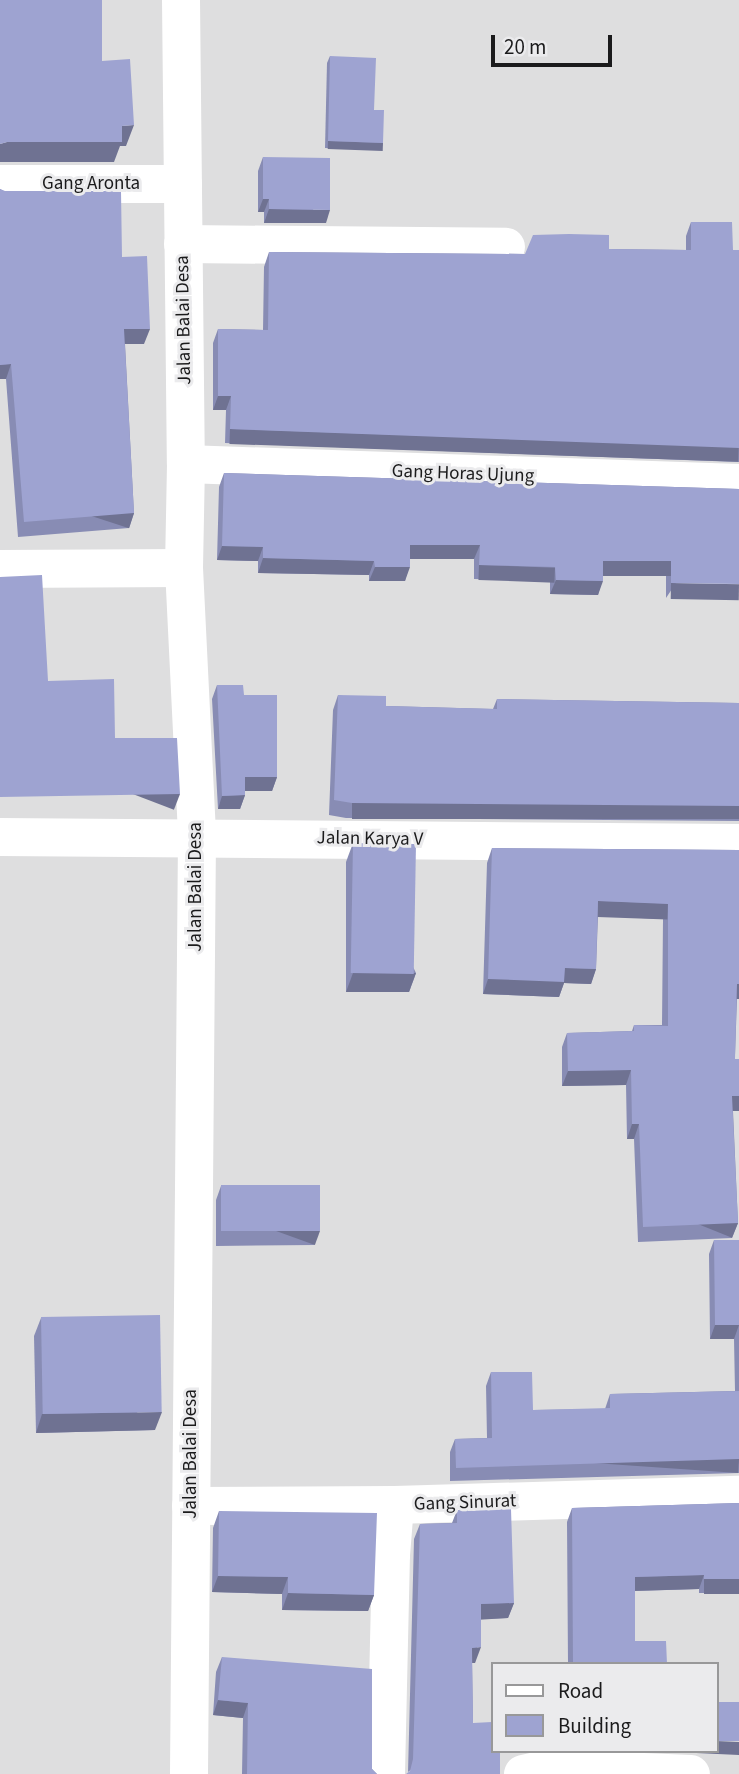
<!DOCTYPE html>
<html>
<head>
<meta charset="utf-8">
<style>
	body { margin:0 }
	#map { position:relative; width:739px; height:1774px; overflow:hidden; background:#dededf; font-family:"Source Sans 3",sans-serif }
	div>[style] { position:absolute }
	.minor>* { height:38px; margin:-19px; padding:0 19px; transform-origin:19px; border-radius:19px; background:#fff }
	.wall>* { inset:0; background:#888cb4 }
	.shaded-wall>* { inset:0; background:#6f7292; transform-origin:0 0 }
	.building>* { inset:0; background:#9ea3d1; transform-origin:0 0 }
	span { translate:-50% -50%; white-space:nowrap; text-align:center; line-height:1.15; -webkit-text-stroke:6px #ebebed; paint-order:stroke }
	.street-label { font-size:19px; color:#1b1b1c }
	.legend { position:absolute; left:491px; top:1662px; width:228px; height:91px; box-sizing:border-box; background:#ebebed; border:2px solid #989899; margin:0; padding:9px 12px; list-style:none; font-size:21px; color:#1b1b1c }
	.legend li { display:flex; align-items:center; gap:14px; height:35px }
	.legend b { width:35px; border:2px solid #989899 }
	.scale { position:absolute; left:491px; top:35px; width:121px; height:32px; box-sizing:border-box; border:4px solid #1b1b1c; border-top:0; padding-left:9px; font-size:21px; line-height:24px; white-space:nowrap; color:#1b1b1c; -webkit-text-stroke:5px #ebebed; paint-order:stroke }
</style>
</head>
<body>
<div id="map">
	<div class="minor">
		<i style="left:181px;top:0;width:464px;rotate:89.4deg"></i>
		<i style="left:186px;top:464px;width:104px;rotate:91.1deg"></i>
		<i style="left:184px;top:568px;width:269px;rotate:87.2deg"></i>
		<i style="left:197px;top:837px;width:937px;rotate:90.49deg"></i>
		<i style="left:0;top:184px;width:183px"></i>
		<i style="left:183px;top:244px;width:323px;rotate:0.5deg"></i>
		<i style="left:186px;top:464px;width:553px;rotate:1.97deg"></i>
		<i style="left:0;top:569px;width:184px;rotate:-0.3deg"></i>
		<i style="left:0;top:837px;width:739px;rotate:0.47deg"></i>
		<i style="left:191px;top:1506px;width:204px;rotate:-0.3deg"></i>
		<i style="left:395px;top:1505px;width:344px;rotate:-1.7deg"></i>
		<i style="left:386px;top:1774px;width:219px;rotate:-88.7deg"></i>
		<i style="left:391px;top:1555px;width:50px;rotate:-85.4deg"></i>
		<i style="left:523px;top:1774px;width:26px;rotate:-13deg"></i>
		<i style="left:548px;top:1768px;width:143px;rotate:2.4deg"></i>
	</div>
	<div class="wall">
		<i style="clip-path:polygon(330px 56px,374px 110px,383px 143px,381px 150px,325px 148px,327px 63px)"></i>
		<i style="clip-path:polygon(263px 157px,326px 223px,264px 223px,264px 212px,258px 212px,258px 171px)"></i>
		<i style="clip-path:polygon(0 189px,122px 257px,144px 344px,125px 344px,134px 513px,129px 528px,18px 537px,6px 379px,0 379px)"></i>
		<i style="clip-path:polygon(691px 222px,733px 250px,739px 250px,739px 462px,225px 443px,226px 410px,213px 410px,213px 343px,218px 329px,263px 330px,264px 267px,269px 252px,525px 254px,609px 249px,686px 250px,686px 236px)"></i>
		<i style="clip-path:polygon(224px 473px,739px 489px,666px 598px,666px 575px,603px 575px,598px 595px,550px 594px,550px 581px,474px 579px,474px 559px,410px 559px,405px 581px,369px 581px,369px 575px,258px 573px,258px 561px,217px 560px,219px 487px)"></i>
		<i style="clip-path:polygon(217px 685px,244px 695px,277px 777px,272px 791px,245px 791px,245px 795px,240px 809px,218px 809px,212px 699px)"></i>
		<i style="clip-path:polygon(338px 695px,386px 706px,493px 709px,497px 699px,739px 703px,739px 821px,346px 818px,329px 815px,333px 710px)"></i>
		<i style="clip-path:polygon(353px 843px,416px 973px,409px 992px,346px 992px,346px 862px)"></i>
		<i style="clip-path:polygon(492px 848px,739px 850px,739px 999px,737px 999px,733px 1111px,738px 1223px,732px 1238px,638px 1242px,634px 1139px,627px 1139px,626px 1085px,562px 1086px,562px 1047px,567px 1033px,632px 1031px,634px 1025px,662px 1025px,663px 919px,598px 916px,596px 969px,591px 984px,564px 983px,559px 997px,483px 994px,487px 863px)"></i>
		<i style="clip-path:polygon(221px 1186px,315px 1245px,216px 1246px,216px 1200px)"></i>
		<i style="clip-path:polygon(714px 1240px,739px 1240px,739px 1473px,450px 1481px,450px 1452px,455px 1439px,487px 1438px,486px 1386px,491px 1372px,533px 1410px,605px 1409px,610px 1394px,735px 1391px,734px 1339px,710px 1339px,709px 1254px)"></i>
		<i style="clip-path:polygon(41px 1318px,155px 1430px,36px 1433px,34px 1336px)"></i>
		<i style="clip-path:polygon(739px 1503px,739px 1593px,699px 1593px,699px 1589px,635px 1591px,635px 1641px,667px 1664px,568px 1664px,567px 1522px,572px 1508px)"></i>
		<i style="clip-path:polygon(457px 1510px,514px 1603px,508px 1618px,481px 1619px,475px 1663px,472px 1663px,473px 1723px,408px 1772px,414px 1539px,420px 1524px,452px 1523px)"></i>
		<i style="clip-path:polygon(219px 1511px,374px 1595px,368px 1611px,282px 1610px,282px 1594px,212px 1592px,213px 1528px)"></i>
		<i style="clip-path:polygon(222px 1657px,372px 1769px,377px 1774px,242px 1774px,243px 1718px,213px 1715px,216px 1672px)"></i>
	</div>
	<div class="shaded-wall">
		<i style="clip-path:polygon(134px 125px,126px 146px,120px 146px,114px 162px,0 162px,0 144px,7px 142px,122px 126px)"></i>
		<i style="left:328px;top:141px;width:55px;height:8px;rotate:2deg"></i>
		<i style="clip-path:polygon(263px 199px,269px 199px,264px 212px,258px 212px)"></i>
		<i style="clip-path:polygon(269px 209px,330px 210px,326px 223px,264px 223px)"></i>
		<i style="clip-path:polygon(124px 329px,150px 329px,144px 344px,118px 344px)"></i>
		<i style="clip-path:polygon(11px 364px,6px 379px,0 379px,0 365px)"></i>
		<i style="clip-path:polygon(218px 396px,231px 396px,226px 410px,213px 410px)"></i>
		<i style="left:230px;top:429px;width:509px;height:15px;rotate:2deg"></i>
		<i style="left:134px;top:513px;width:16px;height:110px;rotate:108deg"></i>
		<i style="clip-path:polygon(410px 545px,480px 545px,474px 559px,404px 559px)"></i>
		<i style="clip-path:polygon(222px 546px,263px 547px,258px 561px,217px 560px)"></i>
		<i style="clip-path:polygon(263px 558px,374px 561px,369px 575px,258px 573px)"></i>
		<i style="left:603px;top:561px;width:68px;height:15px"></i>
		<i style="left:479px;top:565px;width:76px;height:15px;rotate:2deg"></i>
		<i style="clip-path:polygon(375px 567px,410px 567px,405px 581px,369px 581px)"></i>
		<i style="clip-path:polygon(556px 580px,603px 581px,598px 595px,550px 594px)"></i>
		<i style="left:671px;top:583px;width:68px;height:16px;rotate:1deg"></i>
		<i style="clip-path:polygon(245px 777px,277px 777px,272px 791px,240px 791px)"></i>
		<i style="left:180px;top:794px;width:17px;height:180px;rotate:111deg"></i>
		<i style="clip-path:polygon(245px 795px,240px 809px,218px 809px,222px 796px)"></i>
		<i style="left:352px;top:803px;width:387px;height:16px"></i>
		<i style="left:598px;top:901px;width:70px;height:16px;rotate:2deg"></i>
		<i style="clip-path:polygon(565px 968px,596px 969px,591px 984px,564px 983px,559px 997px,483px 994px,488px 979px)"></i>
		<i style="clip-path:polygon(353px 973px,416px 973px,409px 992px,346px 992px)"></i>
		<i style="clip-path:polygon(737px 984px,739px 984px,739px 999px,732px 999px)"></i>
		<i style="clip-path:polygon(631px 1070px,626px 1085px,562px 1086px,568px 1071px)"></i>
		<i style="clip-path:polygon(732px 1096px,739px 1096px,739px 1111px,727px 1111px)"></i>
		<i style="clip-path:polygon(632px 1124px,639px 1124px,634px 1139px,627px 1139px)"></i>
		<i style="left:738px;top:1223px;width:16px;height:95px;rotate:112deg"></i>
		<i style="left:320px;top:1231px;width:15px;height:99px;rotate:110deg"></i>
		<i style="clip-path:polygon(715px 1325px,739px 1325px,734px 1339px,710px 1339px)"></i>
		<i style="clip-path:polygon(162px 1412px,155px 1430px,36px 1433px,42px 1414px)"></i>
		<i style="left:739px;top:1459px;width:14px;height:283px;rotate:94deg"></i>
		<i style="clip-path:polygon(704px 1575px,699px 1589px,630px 1591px,635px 1577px)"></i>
		<i style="clip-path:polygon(218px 1576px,288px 1577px,282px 1594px,212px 1592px)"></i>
		<i style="left:704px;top:1579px;width:35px;height:15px"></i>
		<i style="clip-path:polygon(288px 1593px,374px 1595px,368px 1611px,282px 1610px)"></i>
		<i style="clip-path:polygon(514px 1603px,508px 1618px,475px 1620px,481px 1604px)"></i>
		<i style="clip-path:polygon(481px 1647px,475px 1663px,466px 1663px,472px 1648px)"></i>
		<i style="clip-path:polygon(218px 1700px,248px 1703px,243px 1718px,213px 1715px)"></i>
		<i style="clip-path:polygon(716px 1741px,739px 1742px,739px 1755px,696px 1753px,696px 1751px,716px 1751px)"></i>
	</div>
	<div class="building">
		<i style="clip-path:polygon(0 0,102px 0,102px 61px,130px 59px,134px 125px,122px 126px,122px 142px,7px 142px,0 144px)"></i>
		<i style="clip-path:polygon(330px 56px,376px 58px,374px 110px,384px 110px,383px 143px,328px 141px)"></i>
		<i style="clip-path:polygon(263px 157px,330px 158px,330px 210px,269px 209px,269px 199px,263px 199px)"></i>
		<i style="clip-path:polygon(0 189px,5px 191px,121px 191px,122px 257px,147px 256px,150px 329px,124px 329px,134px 513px,24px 522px,11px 364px,0 365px)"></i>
		<i style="clip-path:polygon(691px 222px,732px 222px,733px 250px,739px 250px,739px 448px,230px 429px,231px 396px,218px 396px,218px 329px,268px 330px,269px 252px,525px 254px,533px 235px,569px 234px,609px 235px,609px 249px,691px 250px)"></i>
		<i style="clip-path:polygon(224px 473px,739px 489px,739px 584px,671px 583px,671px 561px,603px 561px,603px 581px,556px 580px,555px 567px,479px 565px,480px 545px,410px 545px,410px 567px,375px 567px,374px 561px,263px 558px,263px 547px,222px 546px)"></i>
		<i style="clip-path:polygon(42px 575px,48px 681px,114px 679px,115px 738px,177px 738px,180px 794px,0 797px,0 577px)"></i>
		<i style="clip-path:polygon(217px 685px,243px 685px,244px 695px,277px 695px,277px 777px,245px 777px,245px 795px,222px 796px)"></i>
		<i style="clip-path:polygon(338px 695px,386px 696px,386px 706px,497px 709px,497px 699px,739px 703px,739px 806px,352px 803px,334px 800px)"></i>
		<i style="left:353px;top:843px;width:63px;height:130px;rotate:1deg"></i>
		<i style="clip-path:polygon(492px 848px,739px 850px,739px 984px,737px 984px,735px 1059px,739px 1059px,739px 1096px,732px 1096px,738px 1223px,643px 1227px,639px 1124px,632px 1124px,631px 1070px,568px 1071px,567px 1033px,634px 1031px,634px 1025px,668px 1026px,668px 904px,598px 901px,596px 969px,565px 968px,564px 982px,488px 979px)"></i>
		<i style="left:320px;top:1185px;width:46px;height:99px;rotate:90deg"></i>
		<i style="clip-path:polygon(714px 1240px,739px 1240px,739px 1341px,739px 1325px,715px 1325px)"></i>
		<i style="left:160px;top:1315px;width:97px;height:119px;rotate:89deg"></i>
		<i style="clip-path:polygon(491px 1372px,532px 1372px,533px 1410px,610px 1408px,610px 1394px,739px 1391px,739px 1459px,456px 1468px,455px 1439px,492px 1438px)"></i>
		<i style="clip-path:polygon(739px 1503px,739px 1579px,704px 1579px,704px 1575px,635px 1577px,635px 1641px,666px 1641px,667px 1664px,573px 1664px,572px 1508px)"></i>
		<i style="clip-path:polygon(511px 1509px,514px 1603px,481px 1604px,481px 1647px,472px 1648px,473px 1723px,492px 1722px,492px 1751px,500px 1751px,500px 1774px,406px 1774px,410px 1771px,413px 1759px,420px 1524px,457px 1523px,457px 1510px)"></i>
		<i style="clip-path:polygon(219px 1511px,377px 1513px,374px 1595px,288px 1593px,288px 1577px,218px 1576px)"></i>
		<i style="clip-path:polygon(222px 1657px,372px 1669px,372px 1769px,377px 1774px,247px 1774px,248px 1703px,218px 1700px)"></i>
		<i style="left:716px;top:1702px;width:23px;height:39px"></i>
	</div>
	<div class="street-label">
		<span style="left:91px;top:184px">Gang Aronta</span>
		<span style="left:184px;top:320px;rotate:-91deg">Jalan Balai Desa</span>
		<span style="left:463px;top:474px;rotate:2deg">Gang Horas Ujung</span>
		<span style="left:370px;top:839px;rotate:1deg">Jalan Karya V</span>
		<span style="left:196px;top:887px;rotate:-90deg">Jalan Balai Desa</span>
		<span style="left:191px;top:1454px;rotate:-90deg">Jalan Balai Desa</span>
		<span style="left:465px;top:1503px;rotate:-2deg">Gang Sinurat</span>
	</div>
	<ul class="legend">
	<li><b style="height:9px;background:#fff"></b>Road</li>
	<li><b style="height:19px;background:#9ea3d1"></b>Building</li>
	</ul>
	<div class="scale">20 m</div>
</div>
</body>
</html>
